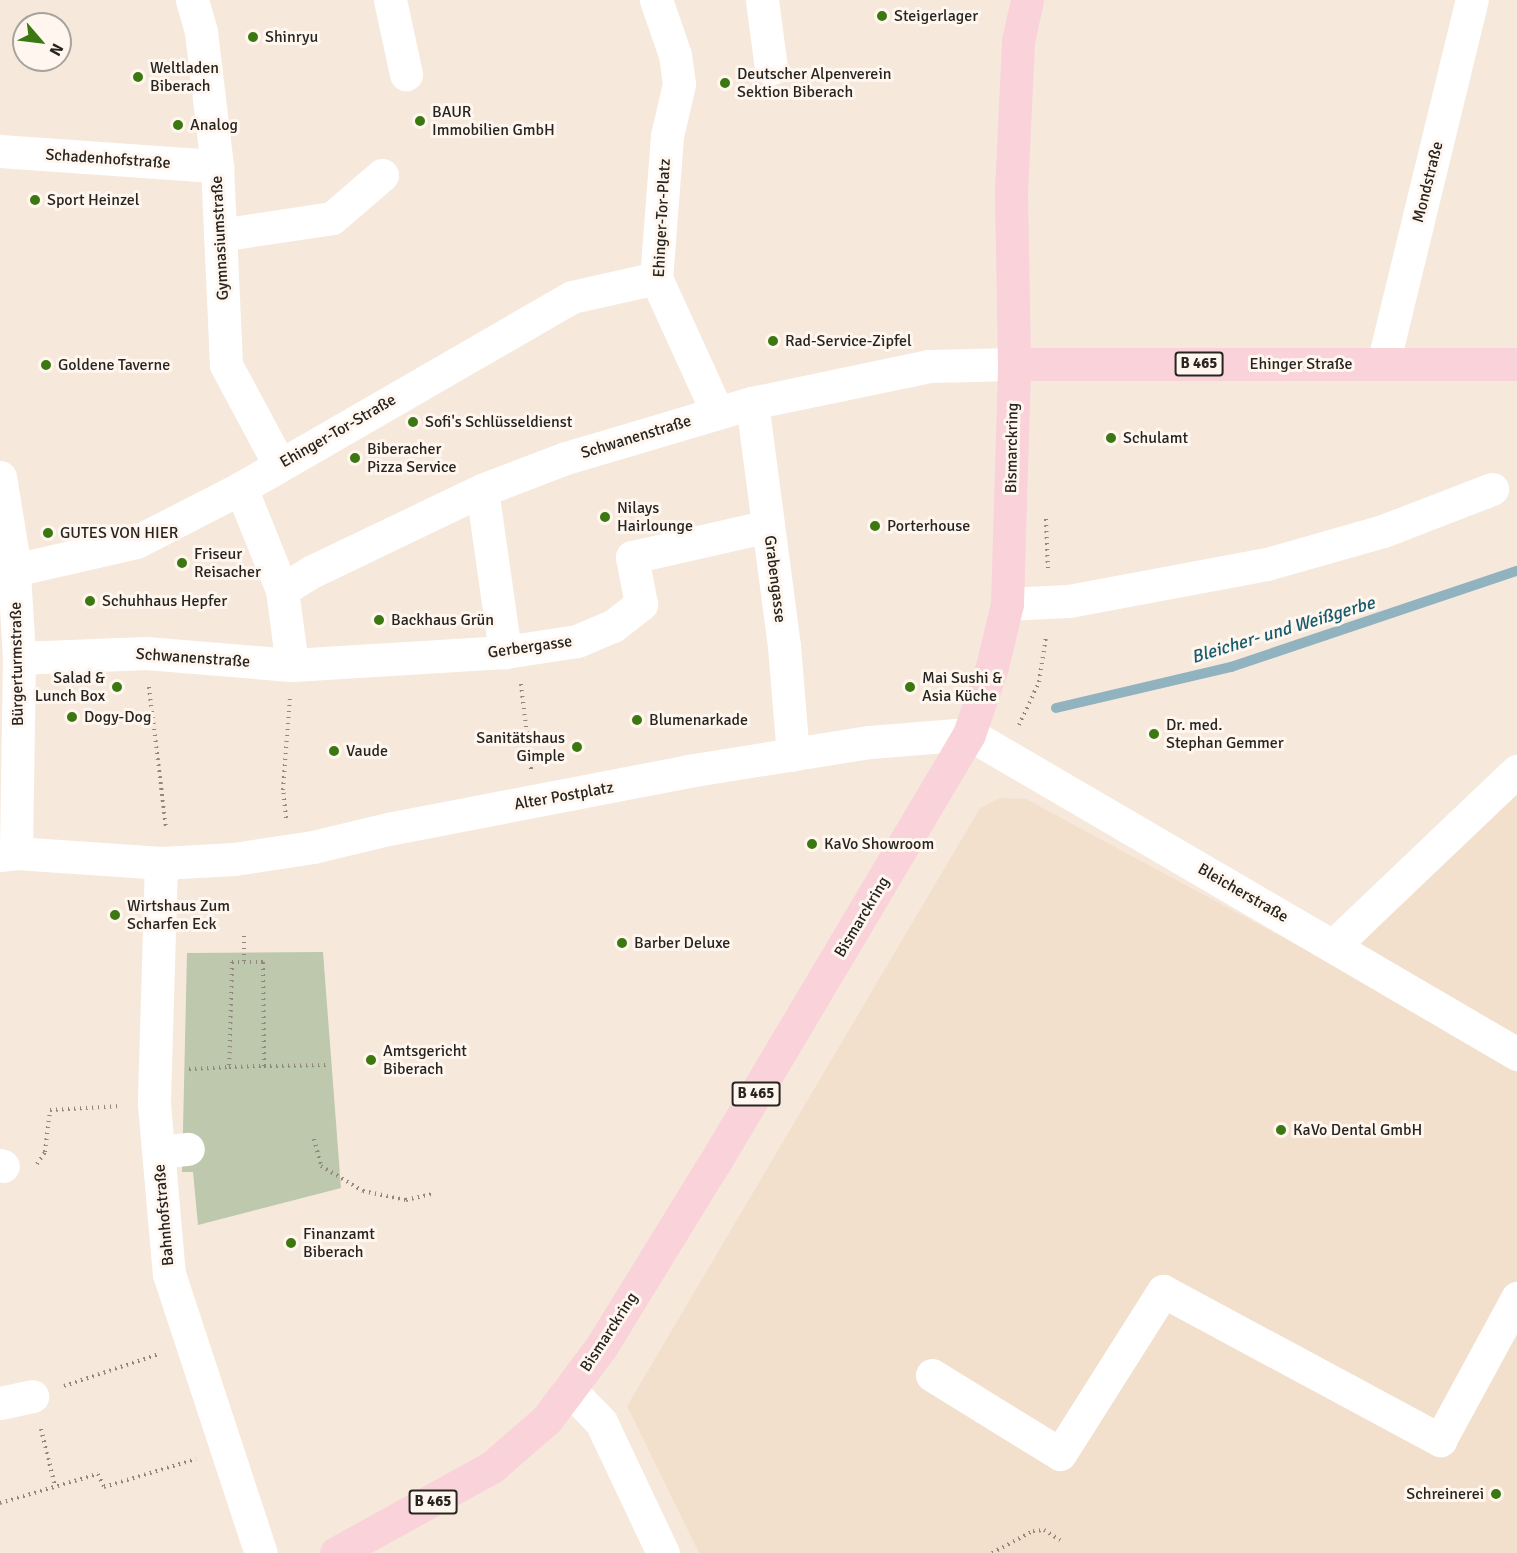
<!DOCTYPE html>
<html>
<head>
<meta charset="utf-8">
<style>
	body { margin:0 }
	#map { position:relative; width:1517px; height:1553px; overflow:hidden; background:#f6e9dc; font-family:Signika,sans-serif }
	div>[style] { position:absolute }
	.built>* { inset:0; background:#f2e0cc }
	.green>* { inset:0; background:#bec8ad }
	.stream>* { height:10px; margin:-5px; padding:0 5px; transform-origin:5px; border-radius:5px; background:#90b3bf }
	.path>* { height:4px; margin-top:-2px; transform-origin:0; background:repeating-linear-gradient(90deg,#90877e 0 1.5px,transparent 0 6px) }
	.minor>* { height:33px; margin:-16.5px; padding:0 16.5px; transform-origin:16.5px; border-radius:16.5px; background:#fff }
	.major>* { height:33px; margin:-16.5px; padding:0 16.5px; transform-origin:16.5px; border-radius:16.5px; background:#f9d2da }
	.dots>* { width:16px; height:16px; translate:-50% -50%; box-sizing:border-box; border:3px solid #fff7ef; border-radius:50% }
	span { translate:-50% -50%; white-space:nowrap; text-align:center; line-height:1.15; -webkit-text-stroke:6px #fff7ef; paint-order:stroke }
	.shield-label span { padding:2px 4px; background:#fff7ef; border:2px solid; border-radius:4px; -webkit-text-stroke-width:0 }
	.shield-label { font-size:15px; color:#28241f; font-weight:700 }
	.poi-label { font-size:16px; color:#28241f }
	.left { translate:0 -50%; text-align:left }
	.right { translate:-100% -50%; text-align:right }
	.street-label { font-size:16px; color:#28241f }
	.water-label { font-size:18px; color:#165c6e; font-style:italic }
	.north { position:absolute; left:12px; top:12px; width:60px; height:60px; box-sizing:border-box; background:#fff7ef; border:2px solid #a9a39c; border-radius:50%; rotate:118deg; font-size:16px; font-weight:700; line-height:24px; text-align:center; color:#28241f }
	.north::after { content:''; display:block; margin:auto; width:21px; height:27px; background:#3c7811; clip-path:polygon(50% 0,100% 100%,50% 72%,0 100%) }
</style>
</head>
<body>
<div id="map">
	<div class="built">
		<i style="clip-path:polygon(1517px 788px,1517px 1553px,699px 1553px,627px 1406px,980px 808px,1000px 798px,1026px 799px,1338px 967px)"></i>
	</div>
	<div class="green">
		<i style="clip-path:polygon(323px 952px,341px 1188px,198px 1225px,193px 1172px,182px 1172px,187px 953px)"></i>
	</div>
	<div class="stream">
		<i style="left:1056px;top:708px;width:180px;rotate:-13.2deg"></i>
		<i style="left:1231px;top:667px;width:302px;rotate:-18.6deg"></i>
	</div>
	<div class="path">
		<i style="left:1046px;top:519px;width:49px;rotate:87.7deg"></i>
		<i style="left:521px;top:684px;width:86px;rotate:83.3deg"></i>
		<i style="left:149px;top:687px;width:142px;rotate:83.1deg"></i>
		<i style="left:1019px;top:725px;width:47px;rotate:-65.1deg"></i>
		<i style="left:1039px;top:682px;width:47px;rotate:-81.3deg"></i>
		<i style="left:286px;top:818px;width:28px;rotate:-96deg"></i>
		<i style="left:283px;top:790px;width:93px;rotate:-85.7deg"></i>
		<i style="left:244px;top:936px;width:26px;rotate:90deg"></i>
		<i style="left:264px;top:1066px;width:62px;rotate:-0.9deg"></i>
		<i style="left:189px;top:1069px;width:40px;rotate:-2.9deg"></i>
		<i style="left:229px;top:1067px;width:35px;rotate:-2deg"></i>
		<i style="left:264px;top:1066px;width:104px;rotate:-90.6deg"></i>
		<i style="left:263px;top:962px;width:31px;rotate:180deg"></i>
		<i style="left:232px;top:962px;width:105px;rotate:91.6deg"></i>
		<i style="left:314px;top:1139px;width:28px;rotate:75deg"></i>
		<i style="left:321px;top:1166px;width:49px;rotate:30.8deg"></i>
		<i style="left:363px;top:1191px;width:44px;rotate:11.8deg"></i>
		<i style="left:406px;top:1200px;width:26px;rotate:-13deg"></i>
		<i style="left:37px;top:1164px;width:14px;rotate:-56deg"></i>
		<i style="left:45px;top:1152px;width:42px;rotate:-83.2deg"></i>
		<i style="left:50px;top:1110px;width:70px;rotate:-3.3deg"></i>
		<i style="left:64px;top:1386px;width:100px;rotate:-18.6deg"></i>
		<i style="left:41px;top:1429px;width:59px;rotate:76.2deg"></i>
		<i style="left:0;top:1503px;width:102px;rotate:-16.5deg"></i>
		<i style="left:98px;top:1474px;width:14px;rotate:65deg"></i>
		<i style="left:104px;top:1487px;width:96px;rotate:-16.9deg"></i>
		<i style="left:992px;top:1553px;width:47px;rotate:-28.2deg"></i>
		<i style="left:1033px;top:1531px;width:11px;rotate:-5deg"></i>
		<i style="left:1044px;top:1530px;width:19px;rotate:32deg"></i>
	</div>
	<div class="minor">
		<i style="left:192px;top:0;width:33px;rotate:74deg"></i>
		<i style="left:201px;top:32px;width:135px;rotate:83.2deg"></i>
		<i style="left:217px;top:166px;width:199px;rotate:87.4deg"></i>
		<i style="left:226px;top:365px;width:112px;rotate:61.8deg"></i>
		<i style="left:390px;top:0;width:76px;rotate:77.8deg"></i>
		<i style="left:656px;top:0;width:58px;rotate:70.9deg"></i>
		<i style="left:675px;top:55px;width:29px;rotate:82deg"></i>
		<i style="left:679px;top:84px;width:53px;rotate:103deg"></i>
		<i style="left:667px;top:136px;width:142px;rotate:94.4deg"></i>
		<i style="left:656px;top:278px;width:147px;rotate:65.5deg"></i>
		<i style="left:762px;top:0;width:69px;rotate:82.5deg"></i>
		<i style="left:0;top:151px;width:218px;rotate:4deg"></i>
		<i style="left:220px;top:235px;width:113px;rotate:-8.6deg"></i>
		<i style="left:332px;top:218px;width:66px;rotate:-40.7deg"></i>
		<i style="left:1383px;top:364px;width:375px;rotate:-76.3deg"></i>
		<i style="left:752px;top:403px;width:245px;rotate:82.5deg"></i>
		<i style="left:784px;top:646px;width:109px;rotate:85.3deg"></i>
		<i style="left:0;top:477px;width:80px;rotate:80.7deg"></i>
		<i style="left:13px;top:556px;width:102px;rotate:86.6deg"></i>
		<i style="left:19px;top:658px;width:195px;rotate:90.9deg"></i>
		<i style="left:482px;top:490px;width:164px;rotate:81.9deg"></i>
		<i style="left:14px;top:570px;width:125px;rotate:-12.9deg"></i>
		<i style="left:136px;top:542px;width:118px;rotate:-27.2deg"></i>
		<i style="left:241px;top:488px;width:382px;rotate:-30deg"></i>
		<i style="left:572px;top:297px;width:86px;rotate:-12.7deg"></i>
		<i style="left:282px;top:590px;width:36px;rotate:-32deg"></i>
		<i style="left:313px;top:571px;width:187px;rotate:-25.6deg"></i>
		<i style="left:482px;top:490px;width:90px;rotate:-20.9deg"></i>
		<i style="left:566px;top:458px;width:194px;rotate:-16.5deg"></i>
		<i style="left:752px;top:403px;width:181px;rotate:-11.8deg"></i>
		<i style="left:929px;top:366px;width:85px;rotate:-1.3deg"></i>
		<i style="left:1007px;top:604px;width:62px;rotate:-2.8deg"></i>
		<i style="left:1069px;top:601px;width:201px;rotate:-10.6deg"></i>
		<i style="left:1267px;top:564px;width:121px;rotate:-15.9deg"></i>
		<i style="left:1383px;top:531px;width:117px;rotate:-21.1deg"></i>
		<i style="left:19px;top:658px;width:127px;rotate:-2.3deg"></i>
		<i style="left:146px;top:653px;width:146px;rotate:4.7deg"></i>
		<i style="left:292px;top:665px;width:76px;rotate:-97.6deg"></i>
		<i style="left:282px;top:590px;width:110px;rotate:-111.9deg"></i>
		<i style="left:292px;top:665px;width:213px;rotate:-3.5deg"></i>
		<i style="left:505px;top:652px;width:73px;rotate:-8.7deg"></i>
		<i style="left:577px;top:641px;width:39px;rotate:-23deg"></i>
		<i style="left:613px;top:626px;width:36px;rotate:-38deg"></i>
		<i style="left:641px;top:604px;width:48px;rotate:-100.8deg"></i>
		<i style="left:632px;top:557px;width:139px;rotate:-12.8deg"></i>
		<i style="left:0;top:855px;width:16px;rotate:-7deg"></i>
		<i style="left:16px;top:853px;width:145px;rotate:3.9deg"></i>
		<i style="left:161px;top:863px;width:73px;rotate:-3.1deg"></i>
		<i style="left:234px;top:859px;width:80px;rotate:-8.6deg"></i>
		<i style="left:313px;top:847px;width:77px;rotate:-13.5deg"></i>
		<i style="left:388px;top:829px;width:306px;rotate:-10.9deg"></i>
		<i style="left:688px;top:771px;width:184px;rotate:-9.1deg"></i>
		<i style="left:870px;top:742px;width:99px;rotate:-4.6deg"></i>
		<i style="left:969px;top:734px;width:635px;rotate:30.28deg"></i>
		<i style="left:161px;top:863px;width:241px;rotate:91.7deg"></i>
		<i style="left:154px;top:1104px;width:171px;rotate:85deg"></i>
		<i style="left:169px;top:1274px;width:294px;rotate:71.8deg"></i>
		<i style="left:1333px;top:946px;width:254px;rotate:-43.6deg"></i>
		<i style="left:158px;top:1152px;width:30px;rotate:-6deg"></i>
		<i style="left:0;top:1165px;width:3px;rotate:18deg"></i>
		<i style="left:932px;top:1375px;width:150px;rotate:31.7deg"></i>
		<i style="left:1060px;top:1454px;width:193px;rotate:-57.7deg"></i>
		<i style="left:1163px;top:1291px;width:315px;rotate:28.3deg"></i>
		<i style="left:1440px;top:1440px;width:162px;rotate:-61.5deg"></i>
		<i style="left:569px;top:1389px;width:46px;rotate:45.9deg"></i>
		<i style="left:601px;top:1422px;width:145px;rotate:64.7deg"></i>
		<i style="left:0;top:1403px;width:33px;rotate:-12deg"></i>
	</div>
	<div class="major">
		<i style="left:1014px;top:364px;width:503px"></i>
		<i style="left:336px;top:1553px;width:178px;rotate:-28.9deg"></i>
		<i style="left:492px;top:1467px;width:73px;rotate:-41.1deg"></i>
		<i style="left:547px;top:1419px;width:90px;rotate:-53.1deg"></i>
		<i style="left:601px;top:1347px;width:217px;rotate:-58.4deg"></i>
		<i style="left:715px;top:1162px;width:498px;rotate:-59.3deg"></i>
		<i style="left:969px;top:734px;width:71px;rotate:-71.1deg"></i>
		<i style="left:992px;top:667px;width:65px;rotate:-76.6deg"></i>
		<i style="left:1007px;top:604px;width:240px;rotate:-88.3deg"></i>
		<i style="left:1014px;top:364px;width:173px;rotate:-91deg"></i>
		<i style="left:1011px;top:191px;width:150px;rotate:-87.3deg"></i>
		<i style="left:1018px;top:41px;width:42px;rotate:-77.6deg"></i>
	</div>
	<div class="dots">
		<i style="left:882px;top:16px;background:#3c7811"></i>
		<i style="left:253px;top:37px;background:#3c7811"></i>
		<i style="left:138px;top:77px;background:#3c7811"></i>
		<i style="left:725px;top:83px;background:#3c7811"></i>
		<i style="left:420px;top:121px;background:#3c7811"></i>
		<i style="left:178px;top:125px;background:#3c7811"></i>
		<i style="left:35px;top:200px;background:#3c7811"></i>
		<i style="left:773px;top:341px;background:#3c7811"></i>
		<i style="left:46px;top:365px;background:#3c7811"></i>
		<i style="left:413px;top:422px;background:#3c7811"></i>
		<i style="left:1111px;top:438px;background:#3c7811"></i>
		<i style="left:355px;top:458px;background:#3c7811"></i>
		<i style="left:605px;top:517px;background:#3c7811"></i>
		<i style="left:875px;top:526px;background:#3c7811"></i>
		<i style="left:48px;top:533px;background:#3c7811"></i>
		<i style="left:182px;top:563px;background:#3c7811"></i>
		<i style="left:90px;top:601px;background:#3c7811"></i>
		<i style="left:379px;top:620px;background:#3c7811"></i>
		<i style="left:117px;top:687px;background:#3c7811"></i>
		<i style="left:910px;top:687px;background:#3c7811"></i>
		<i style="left:72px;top:717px;background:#3c7811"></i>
		<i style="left:637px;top:720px;background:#3c7811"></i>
		<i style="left:1154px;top:734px;background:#3c7811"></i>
		<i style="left:577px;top:747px;background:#3c7811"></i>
		<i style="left:334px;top:751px;background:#3c7811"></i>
		<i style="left:812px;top:844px;background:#3c7811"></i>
		<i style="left:115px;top:915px;background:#3c7811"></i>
		<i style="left:622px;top:943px;background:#3c7811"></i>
		<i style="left:371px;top:1060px;background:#3c7811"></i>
		<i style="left:1281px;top:1130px;background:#3c7811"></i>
		<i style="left:291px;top:1243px;background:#3c7811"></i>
		<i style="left:1496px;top:1494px;background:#3c7811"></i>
	</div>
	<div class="shield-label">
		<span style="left:1199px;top:364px">B 465</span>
		<span style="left:756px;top:1094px">B 465</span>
		<span style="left:433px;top:1502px">B 465</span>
	</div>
	<div class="poi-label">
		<span class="left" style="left:894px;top:16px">Steigerlager</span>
		<span class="left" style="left:265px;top:37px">Shinryu</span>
		<span class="left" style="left:150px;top:77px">Weltladen<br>Biberach</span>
		<span class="left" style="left:737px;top:83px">Deutscher Alpenverein<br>Sektion Biberach</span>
		<span class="left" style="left:432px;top:121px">BAUR<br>Immobilien GmbH</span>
		<span class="left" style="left:190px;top:125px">Analog</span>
		<span class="left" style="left:47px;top:200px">Sport Heinzel</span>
		<span class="left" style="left:785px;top:341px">Rad-Service-Zipfel</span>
		<span class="left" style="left:58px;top:365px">Goldene Taverne</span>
		<span class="left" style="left:425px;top:422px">Sofi's Schlüsseldienst</span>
		<span class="left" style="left:1123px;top:438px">Schulamt</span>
		<span class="left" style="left:367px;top:458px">Biberacher<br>Pizza Service</span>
		<span class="left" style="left:617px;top:517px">Nilays<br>Hairlounge</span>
		<span class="left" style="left:887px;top:526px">Porterhouse</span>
		<span class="left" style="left:60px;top:533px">GUTES VON HIER</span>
		<span class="left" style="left:194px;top:563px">Friseur<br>Reisacher</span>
		<span class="left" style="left:102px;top:601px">Schuhhaus Hepfer</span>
		<span class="left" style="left:391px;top:620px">Backhaus Grün</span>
		<span class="right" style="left:105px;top:687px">Salad &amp;<br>Lunch Box</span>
		<span class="left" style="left:922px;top:687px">Mai Sushi &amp;<br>Asia Küche</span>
		<span class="left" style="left:84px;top:717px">Dogy-Dog</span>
		<span class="left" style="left:649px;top:720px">Blumenarkade</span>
		<span class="left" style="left:1166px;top:734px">Dr. med.<br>Stephan Gemmer</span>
		<span class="right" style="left:565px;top:747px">Sanitätshaus<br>Gimple</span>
		<span class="left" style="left:346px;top:751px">Vaude</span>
		<span class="left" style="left:824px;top:844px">KaVo Showroom</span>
		<span class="left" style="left:127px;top:915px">Wirtshaus Zum<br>Scharfen Eck</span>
		<span class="left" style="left:634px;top:943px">Barber Deluxe</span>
		<span class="left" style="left:383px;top:1060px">Amtsgericht<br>Biberach</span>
		<span class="left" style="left:1293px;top:1130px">KaVo Dental GmbH</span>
		<span class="left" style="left:303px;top:1243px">Finanzamt<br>Biberach</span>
		<span class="right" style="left:1484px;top:1494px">Schreinerei</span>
	</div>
	<div class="street-label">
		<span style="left:108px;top:159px;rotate:4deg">Schadenhofstraße</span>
		<span style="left:1428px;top:182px;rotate:-76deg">Mondstraße</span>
		<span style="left:662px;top:218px;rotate:-87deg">Ehinger-Tor-Platz</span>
		<span style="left:220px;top:238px;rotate:-93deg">Gymnasiumstraße</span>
		<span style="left:1301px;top:364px">Ehinger Straße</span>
		<span style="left:338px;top:431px;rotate:-30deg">Ehinger-Tor-Straße</span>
		<span style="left:636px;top:437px;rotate:-17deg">Schwanenstraße</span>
		<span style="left:1012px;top:448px;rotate:-89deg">Bismarckring</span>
		<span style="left:775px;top:579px;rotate:83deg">Grabengasse</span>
		<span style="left:530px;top:647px;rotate:-8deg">Gerbergasse</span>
		<span style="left:193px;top:658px;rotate:4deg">Schwanenstraße</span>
		<span style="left:17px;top:664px;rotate:-91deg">Bürgerturmstraße</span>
		<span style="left:564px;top:796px;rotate:-10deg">Alter Postplatz</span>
		<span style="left:1243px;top:893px;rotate:30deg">Bleicherstraße</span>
		<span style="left:862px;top:917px;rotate:-59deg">Bismarckring</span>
		<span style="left:164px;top:1215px;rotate:-95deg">Bahnhofstraße</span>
		<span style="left:609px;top:1332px;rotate:-57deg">Bismarckring</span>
	</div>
	<div class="water-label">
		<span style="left:1283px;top:630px;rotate:-17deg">Bleicher- und Weißgerbe</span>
	</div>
	<div class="north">N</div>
</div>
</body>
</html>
